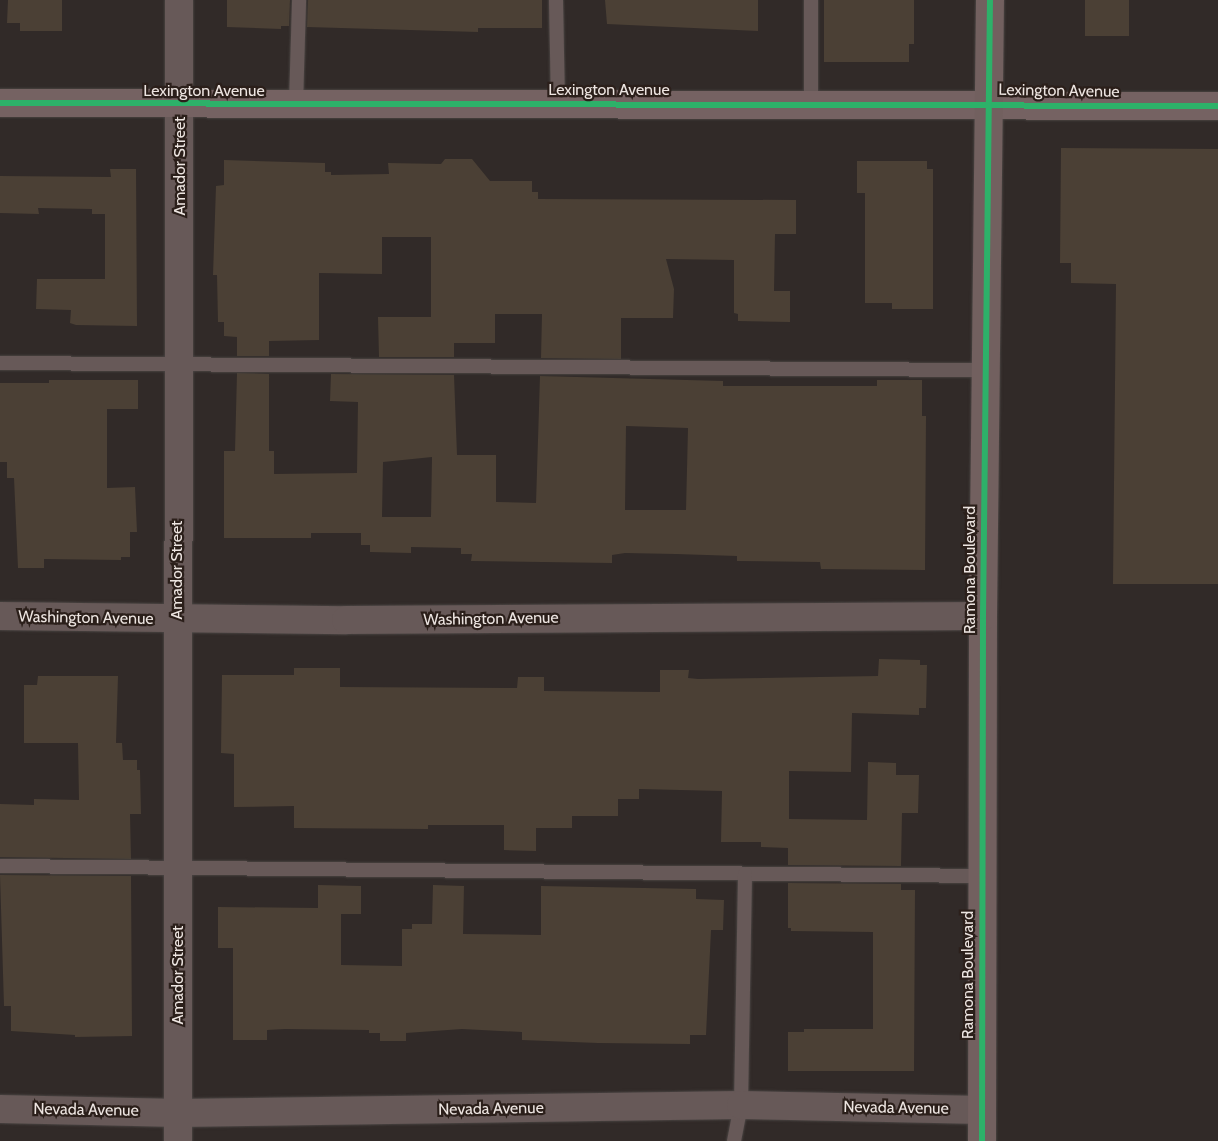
<!DOCTYPE html>
<html>
<head>
<meta charset="utf-8">
<style>
	body { margin:0 }
	#map { position:relative; width:1218px; height:1141px; overflow:hidden; background:#312a28; font-family:Cabin,sans-serif }
	div>[style] { position:absolute }
	.building>* { inset:0; background:#4b4035; transform-origin:0 0 }
	.roads { filter:drop-shadow(0 0 1px #4a4543) drop-shadow(0 0 1px #4a4543) }
	.lane>* { height:14px; margin:-7px; padding:0 7px; transform-origin:7px; border-radius:7px; background:#675958 }
	.street>* { height:28px; margin:-14px; padding:0 14px; transform-origin:14px; border-radius:14px; background:#675958 }
	.secondary>* { height:28px; margin:-14px; padding:0 14px; transform-origin:14px; border-radius:14px; background:#756262 }
	.primary>* { height:28px; margin:-14px; padding:0 14px; transform-origin:14px; border-radius:14px; background:#72605f }
	.cycleway>* { height:6px; margin:-3px; padding:0 3px; transform-origin:3px; border-radius:3px; background:#2db169 }
	span { translate:-50% -50%; white-space:nowrap; text-align:center; line-height:1.15; -webkit-text-stroke:4.5px #2b1f1a; paint-order:stroke }
	.street-label { font-size:16px; color:#ede5e1 }
</style>
</head>
<body>
<div id="map">
	<div class="building">
		<i style="clip-path:polygon(8px 0,62px 0,62px 31px,20px 31px,20px 23px,7px 23px)"></i>
		<i style="clip-path:polygon(227px 0,290px 0,289px 26px,281px 26px,281px 29px,227px 27px)"></i>
		<i style="clip-path:polygon(308px 0,542px 0,542px 28px,478px 28px,478px 32px,307px 27px)"></i>
		<i style="clip-path:polygon(605px 0,758px 0,758px 31px,607px 24px)"></i>
		<i style="clip-path:polygon(824px 0,914px 0,914px 44px,909px 44px,909px 62px,824px 62px)"></i>
		<i style="left:1085px;top:0;width:44px;height:36px"></i>
		<i style="clip-path:polygon(1061px 148px,1218px 149px,1218px 584px,1113px 584px,1116px 284px,1071px 283px,1071px 263px,1060px 263px)"></i>
		<i style="clip-path:polygon(445px 159px,472px 159px,490px 181px,532px 181px,532px 192px,538px 192px,538px 199px,796px 200px,796px 234px,775px 234px,774px 291px,790px 291px,790px 322px,738px 321px,738px 314px,734px 313px,734px 260px,666px 259px,674px 289px,673px 318px,621px 318px,621px 359px,541px 358px,542px 314px,495px 314px,495px 343px,454px 343px,454px 357px,379px 357px,378px 317px,431px 317px,431px 237px,382px 237px,382px 274px,319px 273px,319px 340px,269px 341px,269px 356px,237px 356px,237px 337px,224px 336px,224px 322px,218px 322px,217px 275px,213px 275px,216px 186px,224px 185px,224px 160px,325px 163px,325px 172px,331px 172px,331px 175px,389px 174px,388px 163px,441px 164px)"></i>
		<i style="clip-path:polygon(857px 161px,927px 161px,927px 169px,933px 169px,933px 309px,892px 309px,892px 303px,865px 303px,865px 193px,857px 193px)"></i>
		<i style="clip-path:polygon(110px 169px,136px 169px,137px 326px,76px 325px,70px 323px,71px 310px,36px 309px,37px 279px,105px 279px,105px 214px,92px 214px,92px 209px,38px 208px,39px 214px,0 213px,0 176px,111px 177px)"></i>
		<i style="clip-path:polygon(evenodd,237px 373px,269px 374px,269px 451px,274px 451px,274px 474px,357px 473px,358px 402px,330px 401px,331px 374px,454px 375px,457px 455px,496px 455px,496px 502px,536px 503px,540px 376px,723px 381px,723px 386px,877px 386px,877px 380px,922px 380px,922px 416px,926px 416px,925px 570px,821px 569px,820px 562px,737px 561px,737px 556px,676px 554px,625px 553px,612px 555px,612px 563px,471px 561px,472px 554px,461px 554px,461px 548px,411px 547px,411px 553px,370px 552px,370px 545px,361px 545px,361px 533px,311px 533px,311px 538px,224px 538px,224px 451px,235px 451px,237px 373px,626px 426px,688px 428px,686px 510px,625px 510px,626px 426px,237px 373px,432px 457px,431px 517px,382px 517px,383px 462px,432px 457px)"></i>
		<i style="clip-path:polygon(49px 380px,138px 380px,138px 409px,107px 409px,107px 488px,135px 487px,137px 532px,130px 532px,130px 557px,121px 557px,121px 560px,44px 559px,44px 568px,18px 568px,14px 478px,7px 478px,7px 462px,0 462px,0 383px,49px 383px)"></i>
		<i style="clip-path:polygon(879px 659px,920px 660px,920px 665px,927px 665px,926px 708px,919px 708px,919px 715px,852px 713px,851px 772px,789px 771px,789px 819px,867px 820px,868px 762px,896px 763px,896px 775px,919px 775px,918px 813px,902px 813px,901px 866px,788px 865px,788px 848px,761px 847px,761px 842px,721px 842px,722px 791px,639px 789px,639px 799px,618px 799px,618px 816px,572px 816px,572px 828px,536px 828px,536px 851px,504px 850px,504px 825px,428px 825px,428px 829px,294px 828px,294px 806px,234px 807px,234px 754px,221px 753px,222px 675px,294px 675px,294px 668px,340px 668px,340px 687px,517px 688px,518px 677px,544px 677px,544px 691px,660px 692px,660px 670px,689px 670px,688px 678px,698px 679px,878px 676px)"></i>
		<i style="clip-path:polygon(38px 676px,118px 676px,116px 743px,122px 743px,123px 760px,137px 760px,137px 770px,140px 770px,141px 814px,130px 814px,131px 859px,0 857px,0 804px,34px 805px,34px 799px,79px 800px,78px 743px,24px 743px,24px 685px,37px 685px)"></i>
		<i style="clip-path:polygon(0 875px,131px 876px,132px 1036px,75px 1037px,75px 1035px,11px 1031px,11px 1006px,4px 1006px)"></i>
		<i style="clip-path:polygon(788px 883px,901px 884px,901px 890px,915px 890px,914px 1071px,788px 1071px,788px 1032px,804px 1032px,804px 1029px,873px 1029px,873px 932px,791px 931px,791px 928px,788px 928px)"></i>
		<i style="clip-path:polygon(318px 885px,361px 886px,361px 914px,341px 914px,341px 965px,402px 966px,402px 929px,412px 929px,412px 924px,432px 924px,433px 885px,464px 886px,463px 934px,541px 935px,541px 886px,696px 889px,696px 899px,724px 900px,723px 930px,711px 930px,706px 1035px,690px 1035px,690px 1044px,598px 1043px,522px 1040px,522px 1032px,462px 1029px,406px 1033px,406px 1041px,380px 1041px,380px 1033px,369px 1033px,369px 1030px,285px 1029px,267px 1030px,267px 1040px,233px 1040px,233px 948px,218px 948px,218px 907px,318px 908px)"></i>
	</div>
	<div class="roads">
		<div class="lane">
			<i style="left:556px;top:0;width:104px;rotate:88.9deg"></i>
			<i style="left:296px;top:104px;width:104px;rotate:-88.3deg"></i>
			<i style="left:811px;top:104px;width:104px;rotate:-90deg"></i>
			<i style="left:0;top:363px;width:985px;rotate:0.41deg"></i>
			<i style="left:0;top:866px;width:982px;rotate:0.58deg"></i>
			<i style="left:734px;top:1141px;width:37px;rotate:-79deg"></i>
			<i style="left:741px;top:1105px;width:231px;rotate:-89deg"></i>
		</div>
		<div class="street">
			<i style="left:0;top:616px;width:346px;rotate:0.7deg"></i>
			<i style="left:346px;top:620px;width:637px;rotate:-0.36deg"></i>
			<i style="left:0;top:1109px;width:178px;rotate:1.3deg"></i>
			<i style="left:178px;top:1113px;width:563px;rotate:-0.81deg"></i>
			<i style="left:741px;top:1105px;width:241px;rotate:1.2deg"></i>
			<i style="left:178px;top:1141px;width:1141px;rotate:-89.95deg"></i>
		</div>
		<div class="secondary">
			<i style="left:0;top:103px;width:1218px;rotate:0.14deg"></i>
		</div>
		<div class="primary">
			<i style="left:982px;top:1141px;width:525px;rotate:-89.89deg"></i>
			<i style="left:983px;top:616px;width:616px;rotate:-89.35deg"></i>
		</div>
	</div>
	<div class="cycleway">
		<i style="left:0;top:103px;width:1218px;rotate:0.14deg"></i>
		<i style="left:982px;top:1141px;width:525px;rotate:-89.89deg"></i>
		<i style="left:983px;top:616px;width:616px;rotate:-89.35deg"></i>
	</div>
	<div class="street-label">
		<span style="left:609px;top:90px">Lexington Avenue</span>
		<span style="left:204px;top:91px">Lexington Avenue</span>
		<span style="left:1059px;top:91px;rotate:1deg">Lexington Avenue</span>
		<span style="left:180px;top:166px;rotate:-90deg">Amador Street</span>
		<span style="left:177px;top:570px;rotate:-90deg">Amador Street</span>
		<span style="left:970px;top:570px;rotate:-90deg">Ramona Boulevard</span>
		<span style="left:86px;top:618px;rotate:1deg">Washington Avenue</span>
		<span style="left:491px;top:619px;rotate:-1deg">Washington Avenue</span>
		<span style="left:178px;top:975px;rotate:-90deg">Amador Street</span>
		<span style="left:968px;top:975px;rotate:-90deg">Ramona Boulevard</span>
		<span style="left:896px;top:1108px;rotate:1deg">Nevada Avenue</span>
		<span style="left:491px;top:1109px;rotate:-1deg">Nevada Avenue</span>
		<span style="left:86px;top:1110px;rotate:1deg">Nevada Avenue</span>
	</div>
</div>
</body>
</html>
